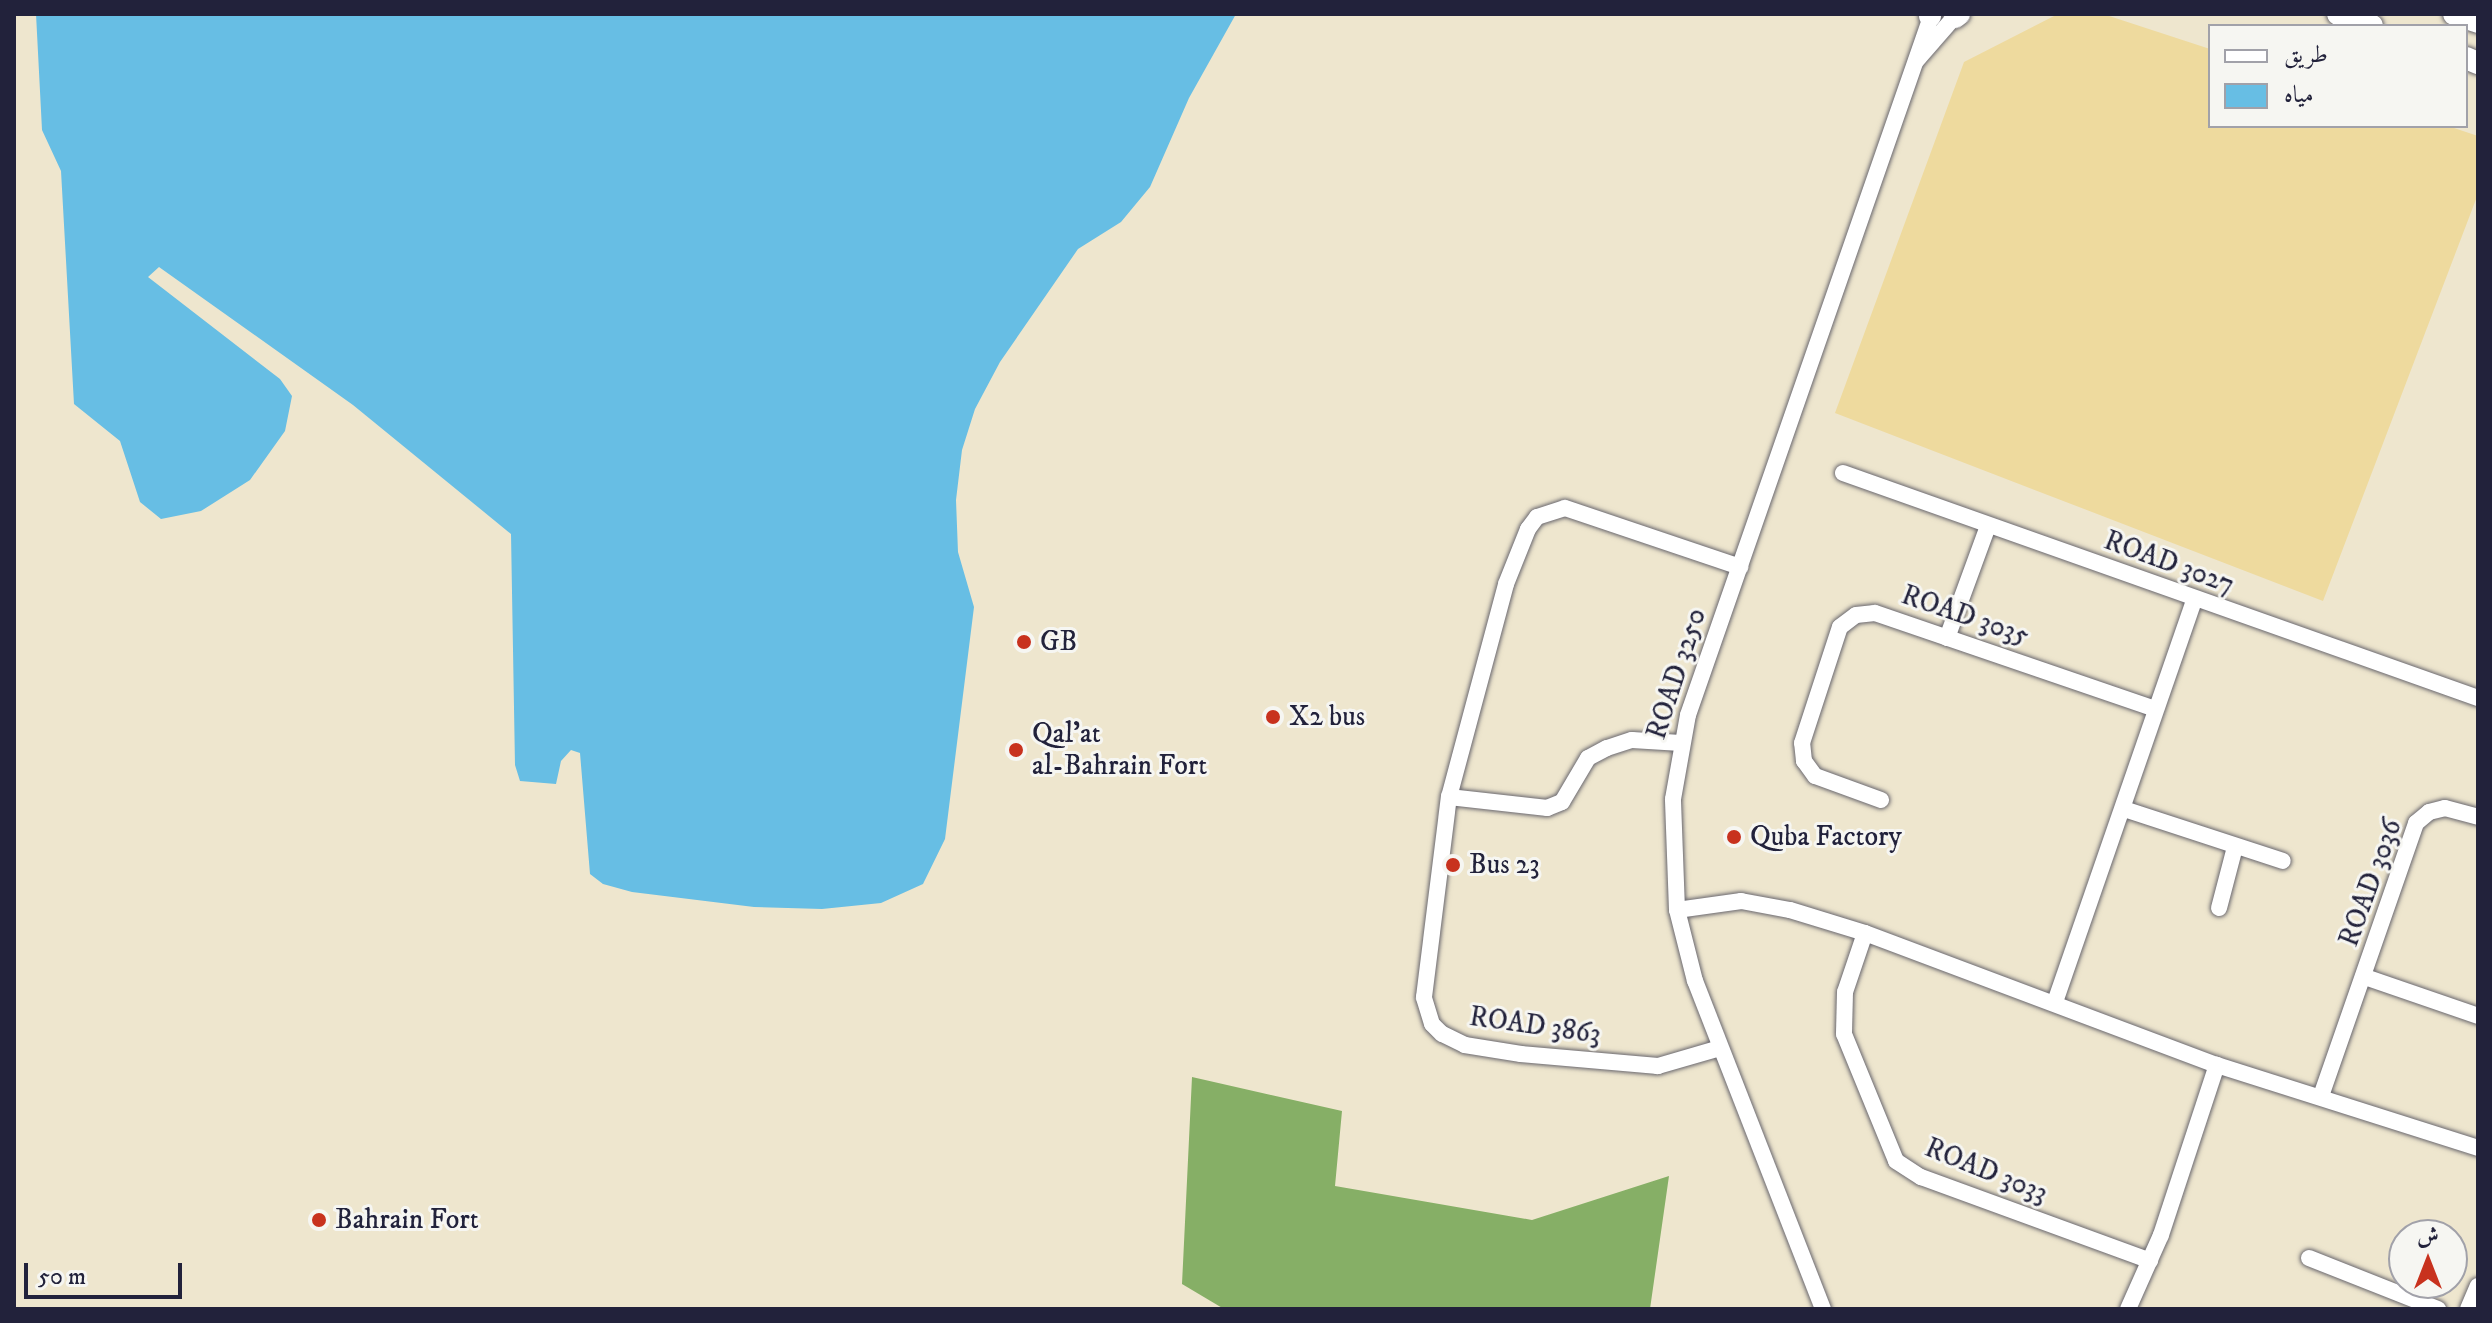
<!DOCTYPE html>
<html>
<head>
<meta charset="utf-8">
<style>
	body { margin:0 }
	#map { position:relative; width:2492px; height:1323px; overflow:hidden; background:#eee6ce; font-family:"IM FELL DW Pica",Amiri,serif }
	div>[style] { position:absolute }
	.forest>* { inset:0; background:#86af66 }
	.sand>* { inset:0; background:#eeda9e }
	.water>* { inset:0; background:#67bee4 }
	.roads { filter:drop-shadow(0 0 2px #69676e) drop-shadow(0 0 2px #69676e) }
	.minor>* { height:16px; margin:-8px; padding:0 8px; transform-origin:8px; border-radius:8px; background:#fff }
	.tertiary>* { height:22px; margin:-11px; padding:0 11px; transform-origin:11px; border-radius:11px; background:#fff }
	.dots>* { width:22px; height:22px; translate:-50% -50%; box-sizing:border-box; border:4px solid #f6f6f2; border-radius:50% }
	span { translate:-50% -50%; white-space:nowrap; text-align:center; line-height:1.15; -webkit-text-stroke:6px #f6f6f2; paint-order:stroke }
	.street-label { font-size:28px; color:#22223b }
	.poi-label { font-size:28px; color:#22223b }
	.left { translate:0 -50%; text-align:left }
	.frame { position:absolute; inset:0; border:16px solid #22223b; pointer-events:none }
	.legend { position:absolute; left:2208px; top:24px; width:260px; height:104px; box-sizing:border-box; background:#f6f6f2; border:2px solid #a1a1a9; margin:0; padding:10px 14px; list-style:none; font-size:24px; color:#22223b }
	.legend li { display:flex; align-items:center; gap:16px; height:40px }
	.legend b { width:40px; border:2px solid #a1a1a9 }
	.north { position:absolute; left:2388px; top:1219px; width:80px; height:80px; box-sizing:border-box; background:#f6f6f2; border:2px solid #a1a1a9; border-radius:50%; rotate:0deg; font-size:22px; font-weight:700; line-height:32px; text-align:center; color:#22223b }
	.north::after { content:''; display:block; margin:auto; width:28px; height:36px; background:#c8321e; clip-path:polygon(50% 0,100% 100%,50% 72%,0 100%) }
	.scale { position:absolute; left:24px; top:1263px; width:158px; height:36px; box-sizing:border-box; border:4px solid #22223b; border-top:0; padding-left:10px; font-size:24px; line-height:28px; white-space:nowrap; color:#22223b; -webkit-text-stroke:6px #f6f6f2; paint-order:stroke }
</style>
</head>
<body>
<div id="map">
	<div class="forest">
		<i style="clip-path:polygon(1192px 1077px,1342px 1111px,1335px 1186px,1532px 1220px,1669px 1176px,1650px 1309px,1224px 1309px,1182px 1284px)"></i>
	</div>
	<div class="sand">
		<i style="clip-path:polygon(2058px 14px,2103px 14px,2210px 49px,2210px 126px,2448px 126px,2478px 136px,2478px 194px,2323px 601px,1835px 413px,1964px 62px)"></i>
	</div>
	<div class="water">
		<i style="clip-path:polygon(36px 14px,1236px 14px,1189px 98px,1150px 187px,1121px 222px,1078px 249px,1000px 362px,975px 409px,962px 450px,956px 500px,958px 552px,974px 607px,945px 839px,923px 884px,881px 903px,822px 909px,754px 907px,632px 892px,603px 884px,590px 874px,580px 753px,571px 750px,561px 761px,556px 784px,520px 781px,515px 765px,511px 534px,353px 405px,159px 267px,148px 277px,280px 379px,292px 396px,285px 431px,250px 480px,201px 511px,161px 519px,140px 502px,120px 441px,74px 404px,61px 171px,42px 130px)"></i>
	</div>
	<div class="roads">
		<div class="minor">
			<i style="left:1917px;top:60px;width:61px;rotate:-49deg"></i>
			<i style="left:1843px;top:473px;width:674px;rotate:19.51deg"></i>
			<i style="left:1947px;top:638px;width:119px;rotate:-69.9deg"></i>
			<i style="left:1449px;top:797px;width:99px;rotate:6.4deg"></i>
			<i style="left:1547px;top:808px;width:16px;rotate:-22deg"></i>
			<i style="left:1562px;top:802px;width:51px;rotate:-59.4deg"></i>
			<i style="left:1588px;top:758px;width:21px;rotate:-28deg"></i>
			<i style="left:1607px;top:748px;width:26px;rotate:-18deg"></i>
			<i style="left:1632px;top:740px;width:49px;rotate:3.5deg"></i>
			<i style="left:1881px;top:800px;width:70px;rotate:-160deg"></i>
			<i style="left:1815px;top:776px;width:19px;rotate:-126deg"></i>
			<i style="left:1804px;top:761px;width:18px;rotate:-96deg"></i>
			<i style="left:1802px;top:743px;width:122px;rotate:-71.9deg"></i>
			<i style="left:1840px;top:627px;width:20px;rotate:-37deg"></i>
			<i style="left:1856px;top:615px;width:19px;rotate:-6deg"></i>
			<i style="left:1875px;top:613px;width:296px;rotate:18.9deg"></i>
			<i style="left:2124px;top:809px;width:167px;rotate:18.1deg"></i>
			<i style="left:2219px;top:908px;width:63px;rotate:-75.3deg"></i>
			<i style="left:1677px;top:910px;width:65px;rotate:-8deg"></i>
			<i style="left:1741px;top:901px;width:50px;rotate:10.4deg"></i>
			<i style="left:1790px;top:910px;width:78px;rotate:17deg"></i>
			<i style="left:1865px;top:933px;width:376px;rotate:20.6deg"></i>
			<i style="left:2217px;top:1065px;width:274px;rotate:17.6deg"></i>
			<i style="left:1865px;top:933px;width:62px;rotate:108.7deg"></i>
			<i style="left:1845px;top:992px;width:42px;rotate:91.4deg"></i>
			<i style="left:1844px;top:1034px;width:137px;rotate:67.7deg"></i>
			<i style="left:1896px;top:1161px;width:30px;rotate:33deg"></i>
			<i style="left:1921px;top:1177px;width:244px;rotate:20.1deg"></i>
			<i style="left:2365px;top:977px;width:120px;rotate:19deg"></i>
			<i style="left:2055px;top:1002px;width:425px;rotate:-70.9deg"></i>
			<i style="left:1720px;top:1048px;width:65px;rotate:163.8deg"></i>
			<i style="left:1658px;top:1066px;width:138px;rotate:-175deg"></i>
			<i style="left:1521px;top:1054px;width:57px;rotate:-170.9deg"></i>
			<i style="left:1465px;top:1045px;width:25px;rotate:-154deg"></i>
			<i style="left:1442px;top:1034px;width:14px;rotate:-135deg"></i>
			<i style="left:1432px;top:1024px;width:28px;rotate:-107deg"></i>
			<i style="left:1424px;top:997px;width:202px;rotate:-82.9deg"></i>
			<i style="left:1449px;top:797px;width:220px;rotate:-75deg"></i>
			<i style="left:1506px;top:584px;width:59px;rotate:-68.2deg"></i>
			<i style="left:1528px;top:529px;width:15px;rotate:-53deg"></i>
			<i style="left:1537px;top:517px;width:29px;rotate:-18deg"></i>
			<i style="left:1565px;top:508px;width:185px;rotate:18.6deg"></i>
			<i style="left:2321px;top:1096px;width:289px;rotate:-70.8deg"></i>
			<i style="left:2416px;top:823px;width:17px;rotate:-40deg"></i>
			<i style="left:2429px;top:812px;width:16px;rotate:-14deg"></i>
			<i style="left:2445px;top:808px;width:34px;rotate:15deg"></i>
			<i style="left:2309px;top:1258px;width:139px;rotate:21.6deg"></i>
			<i style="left:1823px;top:1309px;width:352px;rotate:-111.3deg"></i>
			<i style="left:1695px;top:981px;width:73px;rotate:-104.2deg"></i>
			<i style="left:1677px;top:910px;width:111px;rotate:-92.1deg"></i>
			<i style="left:1673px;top:799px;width:85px;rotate:-79.9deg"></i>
			<i style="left:1688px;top:715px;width:742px;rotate:-70.81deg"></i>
			<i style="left:2128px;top:1309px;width:81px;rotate:-66deg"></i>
			<i style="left:2161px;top:1235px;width:179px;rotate:-71.8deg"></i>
			<i style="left:2468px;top:1309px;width:25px;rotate:-67deg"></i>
		</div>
		<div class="tertiary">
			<i style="left:1930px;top:14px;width:2px;rotate:90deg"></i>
			<i style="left:2338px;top:14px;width:36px;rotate:19deg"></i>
			<i style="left:2454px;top:14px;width:25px;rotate:18deg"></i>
			<i style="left:1955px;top:17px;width:5px;rotate:-37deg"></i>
			<i style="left:2466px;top:58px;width:13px;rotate:23deg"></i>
		</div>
	</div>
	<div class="dots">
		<i style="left:1024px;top:642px;background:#c8321e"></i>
		<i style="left:1273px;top:717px;background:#c8321e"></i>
		<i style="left:1016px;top:750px;background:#c8321e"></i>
		<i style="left:1734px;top:837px;background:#c8321e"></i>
		<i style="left:1453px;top:865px;background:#c8321e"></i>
		<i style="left:319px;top:1220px;background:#c8321e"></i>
	</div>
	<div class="street-label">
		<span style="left:2169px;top:563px;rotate:20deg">ROAD 3027</span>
		<span style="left:1965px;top:616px;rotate:19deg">ROAD 3035</span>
		<span style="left:1677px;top:674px;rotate:-72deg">ROAD 3250</span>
		<span style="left:2371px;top:883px;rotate:-70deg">ROAD 3036</span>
		<span style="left:1535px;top:1026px;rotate:8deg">ROAD 3863</span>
		<span style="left:1986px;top:1171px;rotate:22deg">ROAD 3033</span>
	</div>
	<div class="poi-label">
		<span class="left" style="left:1040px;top:642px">GB</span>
		<span class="left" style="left:1289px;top:717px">X2 bus</span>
		<span class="left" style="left:1032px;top:750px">Qal'at<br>al-Bahrain Fort</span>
		<span class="left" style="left:1750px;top:837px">Quba Factory</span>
		<span class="left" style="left:1469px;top:865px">Bus 23</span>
		<span class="left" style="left:335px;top:1220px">Bahrain Fort</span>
	</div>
	<div class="frame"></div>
	<ul class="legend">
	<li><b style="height:10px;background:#fff"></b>طريق</li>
	<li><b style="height:22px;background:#67bee4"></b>مياه</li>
	</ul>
	<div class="north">ش</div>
	<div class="scale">50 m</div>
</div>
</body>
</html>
